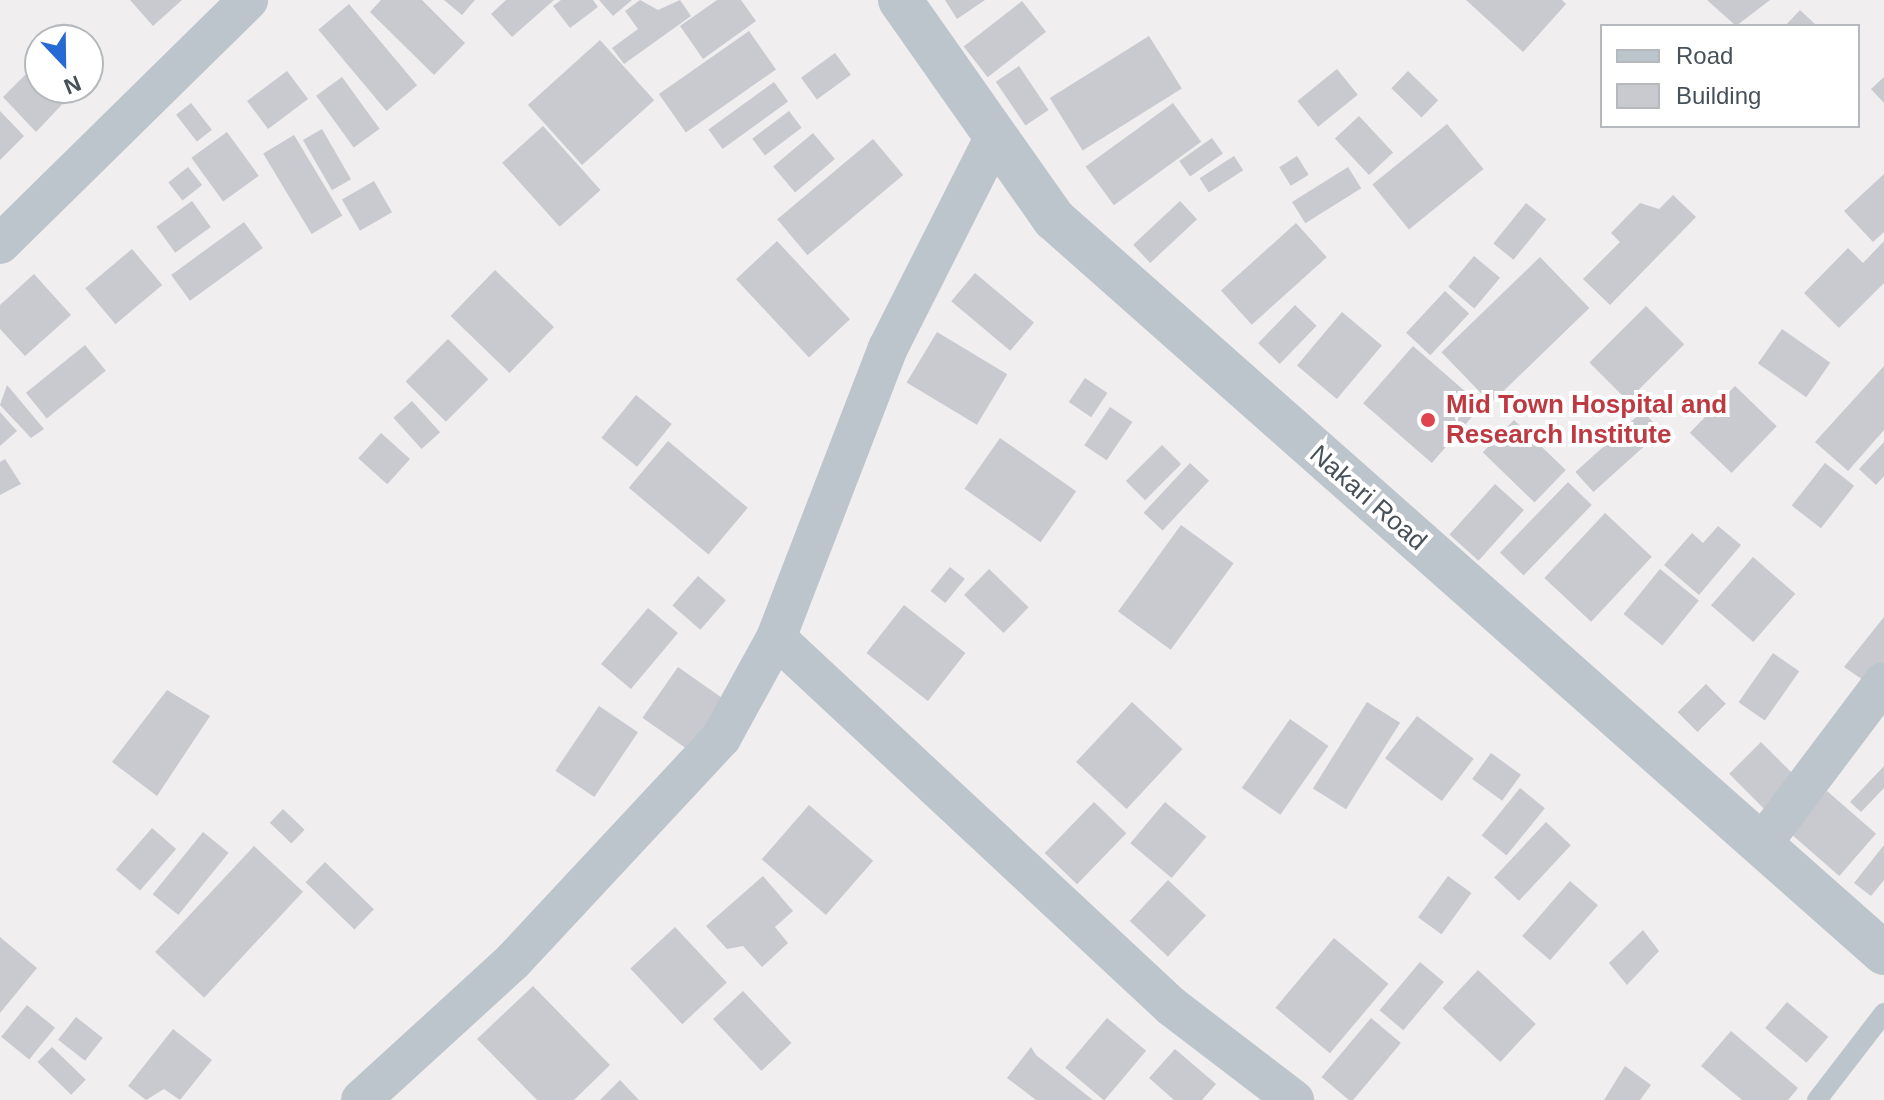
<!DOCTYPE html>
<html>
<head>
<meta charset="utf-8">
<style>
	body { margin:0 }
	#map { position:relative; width:1884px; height:1100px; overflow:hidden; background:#f0eeee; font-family:Arial,sans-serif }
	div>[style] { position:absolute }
	.building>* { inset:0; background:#c8cad0; transform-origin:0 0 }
	.service>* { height:20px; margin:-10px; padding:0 10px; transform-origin:10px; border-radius:10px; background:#bdc5cc }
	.minor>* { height:40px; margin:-20px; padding:0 20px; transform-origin:20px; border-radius:20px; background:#bdc5cc }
	.tertiary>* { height:44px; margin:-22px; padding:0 22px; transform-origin:22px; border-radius:22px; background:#bdc5cc }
	.dots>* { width:22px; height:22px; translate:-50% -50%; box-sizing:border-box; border:4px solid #fff; border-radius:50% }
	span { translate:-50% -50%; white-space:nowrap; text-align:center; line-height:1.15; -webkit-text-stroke:8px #fff; paint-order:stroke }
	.health-label { font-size:26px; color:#be3a42; font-weight:700 }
	.left { translate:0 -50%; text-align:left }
	.street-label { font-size:26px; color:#47515a }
	.legend { position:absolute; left:1600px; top:24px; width:260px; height:104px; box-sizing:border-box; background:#fff; border:2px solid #b5b9bd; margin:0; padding:10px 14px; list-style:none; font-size:24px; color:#47515a }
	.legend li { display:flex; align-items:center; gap:16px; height:40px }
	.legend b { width:40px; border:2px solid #b5b9bd }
	.north { position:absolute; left:24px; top:24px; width:80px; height:80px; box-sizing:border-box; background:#fff; border:2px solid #b5b9bd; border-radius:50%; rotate:158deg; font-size:22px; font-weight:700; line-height:32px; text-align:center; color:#47515a }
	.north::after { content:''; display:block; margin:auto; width:28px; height:36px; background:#266bd3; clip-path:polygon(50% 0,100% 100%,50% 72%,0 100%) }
</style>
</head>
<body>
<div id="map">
	<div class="building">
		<i style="clip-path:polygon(130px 0,182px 0,153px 26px)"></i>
		<i style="clip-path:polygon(381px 0,422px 0,465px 43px,434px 75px,370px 12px)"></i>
		<i style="clip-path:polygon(444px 0,475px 0,462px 15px)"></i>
		<i style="clip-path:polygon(506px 0,554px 0,512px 37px,491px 14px)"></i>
		<i style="clip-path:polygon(561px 0,593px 0,598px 7px,570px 28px,553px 6px)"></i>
		<i style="clip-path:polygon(599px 0,632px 0,613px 16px)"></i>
		<i style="clip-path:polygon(640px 0,658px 10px,680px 0,691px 16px,624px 64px,612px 48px,638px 29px,625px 11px)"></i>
		<i style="clip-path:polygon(717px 0,741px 0,756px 21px,703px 59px,680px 26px)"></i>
		<i style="clip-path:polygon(945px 0,985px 0,957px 19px)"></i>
		<i style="clip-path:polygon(1466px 0,1562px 0,1566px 4px,1523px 52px)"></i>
		<i style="clip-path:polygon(1707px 0,1770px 0,1736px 26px)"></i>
		<i style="left:1022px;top:1px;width:39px;height:74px;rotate:52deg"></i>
		<i style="left:349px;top:4px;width:106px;height:40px;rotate:50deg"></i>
		<i style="clip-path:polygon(1800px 10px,1817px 26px,1785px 26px)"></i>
		<i style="left:749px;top:31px;width:47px;height:110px;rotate:55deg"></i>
		<i style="left:1149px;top:36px;width:62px;height:117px;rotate:58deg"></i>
		<i style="left:600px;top:40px;width:81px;height:97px;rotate:48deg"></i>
		<i style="left:835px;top:53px;width:27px;height:42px;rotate:54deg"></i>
		<i style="clip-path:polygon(36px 64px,40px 88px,59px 88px,69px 97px,36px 132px,3px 97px)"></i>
		<i style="left:1019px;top:66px;width:53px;height:28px;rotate:56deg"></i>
		<i style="left:1337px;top:69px;width:33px;height:51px;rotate:51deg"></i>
		<i style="left:287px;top:71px;width:35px;height:50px;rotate:53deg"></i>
		<i style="left:1408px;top:71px;width:42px;height:24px;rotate:44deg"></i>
		<i style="left:342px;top:77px;width:64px;height:32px;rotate:54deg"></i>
		<i style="clip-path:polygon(1884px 77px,1884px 103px,1871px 89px)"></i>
		<i style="left:774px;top:82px;width:24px;height:81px;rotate:54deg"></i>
		<i style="left:191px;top:103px;width:34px;height:19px;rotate:52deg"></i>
		<i style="left:1173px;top:103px;width:48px;height:108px;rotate:54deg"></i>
		<i style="clip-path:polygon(0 111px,24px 136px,0 160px)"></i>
		<i style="left:789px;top:111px;width:21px;height:46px;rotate:53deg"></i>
		<i style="left:1359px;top:116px;width:50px;height:33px;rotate:47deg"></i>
		<i style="left:1447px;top:124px;width:58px;height:96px;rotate:51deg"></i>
		<i style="left:543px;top:126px;width:86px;height:55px;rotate:48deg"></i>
		<i style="left:322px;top:129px;width:58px;height:22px;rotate:60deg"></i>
		<i style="left:227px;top:132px;width:54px;height:44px;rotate:54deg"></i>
		<i style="left:813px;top:133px;width:34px;height:52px;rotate:50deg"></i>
		<i style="left:294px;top:135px;width:94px;height:36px;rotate:59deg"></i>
		<i style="left:1212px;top:138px;width:19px;height:40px;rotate:55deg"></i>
		<i style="left:873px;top:139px;width:47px;height:125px;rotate:50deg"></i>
		<i style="left:1234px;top:156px;width:17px;height:41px;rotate:57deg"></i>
		<i style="left:1297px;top:156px;width:22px;height:21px;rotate:58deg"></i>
		<i style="left:188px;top:167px;width:23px;height:25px;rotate:52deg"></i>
		<i style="left:1348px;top:167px;width:25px;height:66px;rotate:58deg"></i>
		<i style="clip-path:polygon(1884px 174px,1884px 232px,1873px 242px,1844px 211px)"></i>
		<i style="left:374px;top:181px;width:36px;height:37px;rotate:60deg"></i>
		<i style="clip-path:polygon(1673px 195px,1696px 217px,1610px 305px,1583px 279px,1620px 242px,1611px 233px,1640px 203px,1659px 209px)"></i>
		<i style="left:192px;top:201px;width:32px;height:44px;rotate:54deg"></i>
		<i style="left:1180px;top:201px;width:25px;height:64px;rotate:47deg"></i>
		<i style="left:1526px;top:203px;width:26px;height:52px;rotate:39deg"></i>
		<i style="left:244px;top:222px;width:32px;height:90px;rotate:54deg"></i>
		<i style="left:1296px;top:223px;width:46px;height:101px;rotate:48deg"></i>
		<i style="left:777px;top:241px;width:107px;height:56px;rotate:47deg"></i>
		<i style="clip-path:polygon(1884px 241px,1884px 283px,1839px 328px,1804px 293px,1848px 248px,1863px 263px)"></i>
		<i style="left:132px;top:249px;width:47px;height:61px;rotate:50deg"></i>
		<i style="left:1474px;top:256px;width:34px;height:40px;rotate:40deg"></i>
		<i style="left:1540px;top:257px;width:71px;height:137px;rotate:46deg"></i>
		<i style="left:495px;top:270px;width:82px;height:64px;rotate:44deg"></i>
		<i style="left:975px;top:273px;width:77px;height:37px;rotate:40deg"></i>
		<i style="clip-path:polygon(34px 274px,71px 315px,25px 356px,0 329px,0 305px)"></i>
		<i style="left:1445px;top:291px;width:33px;height:57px;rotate:43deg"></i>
		<i style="left:1295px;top:305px;width:30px;height:53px;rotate:44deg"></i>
		<i style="left:1646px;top:306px;width:54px;height:80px;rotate:45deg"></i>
		<i style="left:1342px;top:312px;width:52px;height:70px;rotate:40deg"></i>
		<i style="left:1782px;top:329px;width:59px;height:42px;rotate:35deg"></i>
		<i style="left:937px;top:332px;width:82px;height:59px;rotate:31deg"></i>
		<i style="left:448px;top:339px;width:57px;height:60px;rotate:45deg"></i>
		<i style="left:85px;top:345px;width:33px;height:76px;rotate:51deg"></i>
		<i style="left:1413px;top:346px;width:91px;height:76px;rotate:41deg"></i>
		<i style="clip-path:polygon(1884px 366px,1884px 430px,1848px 471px,1815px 442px)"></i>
		<i style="left:1085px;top:378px;width:27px;height:29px;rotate:34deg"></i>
		<i style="clip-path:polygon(7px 385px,44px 429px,31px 438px,0 405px)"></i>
		<i style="left:1735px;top:386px;width:58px;height:65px;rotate:44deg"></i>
		<i style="left:636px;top:395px;width:46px;height:55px;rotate:39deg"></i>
		<i style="left:412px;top:401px;width:42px;height:25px;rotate:48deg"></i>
		<i style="left:1110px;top:407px;width:27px;height:46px;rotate:34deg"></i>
		<i style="left:1643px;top:411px;width:27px;height:91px;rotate:48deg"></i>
		<i style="clip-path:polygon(0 412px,17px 431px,0 446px)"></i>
		<i style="left:1514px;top:420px;width:72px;height:45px;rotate:44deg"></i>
		<i style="left:381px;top:433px;width:39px;height:34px;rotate:42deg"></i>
		<i style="left:1000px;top:438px;width:93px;height:62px;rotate:35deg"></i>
		<i style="left:668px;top:441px;width:104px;height:61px;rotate:40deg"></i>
		<i style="clip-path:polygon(1884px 442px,1884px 476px,1876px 485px,1859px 469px)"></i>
		<i style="left:1162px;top:445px;width:27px;height:51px;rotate:45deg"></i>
		<i style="clip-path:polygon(5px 459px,21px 484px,0 495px,0 462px)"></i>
		<i style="left:1190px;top:463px;width:26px;height:68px;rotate:43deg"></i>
		<i style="left:1825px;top:463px;width:37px;height:54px;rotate:38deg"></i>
		<i style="left:1568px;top:482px;width:33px;height:98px;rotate:44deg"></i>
		<i style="left:1495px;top:484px;width:39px;height:68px;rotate:42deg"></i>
		<i style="left:1605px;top:513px;width:64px;height:89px;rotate:43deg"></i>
		<i style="left:1181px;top:525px;width:65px;height:107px;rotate:36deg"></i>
		<i style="clip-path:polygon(1718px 526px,1741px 545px,1699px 595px,1664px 565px,1692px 533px,1703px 543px)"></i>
		<i style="left:1753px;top:557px;width:56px;height:64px;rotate:41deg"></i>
		<i style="left:950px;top:567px;width:19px;height:31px;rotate:39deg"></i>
		<i style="left:989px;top:569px;width:55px;height:36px;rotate:44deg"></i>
		<i style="left:1660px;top:569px;width:50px;height:58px;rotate:39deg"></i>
		<i style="left:698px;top:576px;width:37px;height:39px;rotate:41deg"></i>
		<i style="left:904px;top:605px;width:78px;height:61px;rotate:38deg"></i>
		<i style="left:648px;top:608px;width:39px;height:73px;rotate:40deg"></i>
		<i style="clip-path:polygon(1884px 617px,1884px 661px,1866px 682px,1844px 667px)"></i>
		<i style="left:1773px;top:653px;width:32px;height:60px;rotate:35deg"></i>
		<i style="left:678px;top:667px;width:57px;height:62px;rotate:35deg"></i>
		<i style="left:1706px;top:684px;width:28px;height:40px;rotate:45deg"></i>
		<i style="clip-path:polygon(167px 690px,210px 716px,157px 796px,112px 762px)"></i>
		<i style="left:1132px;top:702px;width:69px;height:82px;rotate:43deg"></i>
		<i style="left:1367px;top:702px;width:39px;height:102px;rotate:32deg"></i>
		<i style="left:599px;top:706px;width:47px;height:78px;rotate:34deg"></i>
		<i style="left:1417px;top:716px;width:71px;height:53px;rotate:37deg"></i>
		<i style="left:1290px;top:719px;width:47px;height:84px;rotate:35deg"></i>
		<i style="left:1761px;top:742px;width:51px;height:45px;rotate:45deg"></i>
		<i style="left:1491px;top:753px;width:37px;height:32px;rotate:36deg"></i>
		<i style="clip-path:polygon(1884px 766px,1884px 788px,1861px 812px,1850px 802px)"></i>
		<i style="left:1520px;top:788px;width:32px;height:61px;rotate:39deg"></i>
		<i style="left:1827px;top:791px;width:65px;height:56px;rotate:41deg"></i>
		<i style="left:1094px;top:802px;width:45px;height:71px;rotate:44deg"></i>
		<i style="left:1165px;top:802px;width:54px;height:54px;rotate:40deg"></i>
		<i style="left:809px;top:805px;width:85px;height:72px;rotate:41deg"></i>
		<i style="left:283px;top:809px;width:30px;height:19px;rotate:44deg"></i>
		<i style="left:1546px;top:822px;width:34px;height:76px;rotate:43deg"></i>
		<i style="left:152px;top:828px;width:32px;height:55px;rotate:41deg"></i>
		<i style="left:203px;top:832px;width:33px;height:80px;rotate:39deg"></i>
		<i style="clip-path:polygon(1884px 845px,1884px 880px,1871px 896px,1854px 883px)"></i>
		<i style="left:254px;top:846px;width:67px;height:145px;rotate:43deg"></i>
		<i style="left:325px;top:862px;width:68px;height:28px;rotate:44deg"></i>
		<i style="clip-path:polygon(763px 876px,793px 911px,775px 927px,788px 943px,762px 967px,743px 946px,727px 949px,706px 926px)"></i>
		<i style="left:1448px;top:876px;width:29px;height:51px;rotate:36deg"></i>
		<i style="left:1168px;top:880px;width:52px;height:56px;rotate:43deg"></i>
		<i style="left:1570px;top:881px;width:37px;height:73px;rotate:41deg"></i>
		<i style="left:675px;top:927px;width:76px;height:61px;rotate:47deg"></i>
		<i style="clip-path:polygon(1643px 930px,1659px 951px,1627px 985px,1609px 963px)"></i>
		<i style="clip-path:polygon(0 937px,37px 968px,0 1013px)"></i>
		<i style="left:1334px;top:938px;width:71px;height:91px;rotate:40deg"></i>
		<i style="left:1420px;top:962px;width:31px;height:63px;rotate:40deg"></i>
		<i style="left:1478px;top:970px;width:79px;height:52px;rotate:43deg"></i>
		<i style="clip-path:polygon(533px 986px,610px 1065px,574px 1100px,537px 1100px,477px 1039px)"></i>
		<i style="left:743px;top:991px;width:71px;height:41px;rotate:47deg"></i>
		<i style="left:1787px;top:1002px;width:54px;height:34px;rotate:40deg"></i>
		<i style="left:27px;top:1005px;width:36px;height:41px;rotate:39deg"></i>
		<i style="left:76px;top:1017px;width:34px;height:29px;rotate:38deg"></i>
		<i style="left:1107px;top:1018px;width:51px;height:65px;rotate:40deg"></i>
		<i style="left:1371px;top:1018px;width:39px;height:77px;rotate:40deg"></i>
		<i style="clip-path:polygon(173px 1029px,212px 1060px,180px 1100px,164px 1089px,146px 1100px,128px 1086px)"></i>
		<i style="clip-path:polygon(1731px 1031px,1798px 1088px,1788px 1100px,1742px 1100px,1701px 1066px)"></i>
		<i style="left:52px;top:1047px;width:47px;height:21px;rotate:44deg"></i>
		<i style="clip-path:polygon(1031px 1047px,1036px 1055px,1093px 1100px,1036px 1100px,1007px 1078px)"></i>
		<i style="clip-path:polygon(1175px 1049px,1216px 1084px,1202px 1100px,1174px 1100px,1149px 1078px)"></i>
		<i style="clip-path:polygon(1625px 1066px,1651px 1085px,1640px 1100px,1604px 1100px)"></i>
		<i style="clip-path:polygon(620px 1080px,639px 1100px,600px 1100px)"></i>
	</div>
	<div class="service">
		<i style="left:1817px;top:1100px;width:110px;rotate:-52.4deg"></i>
	</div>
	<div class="minor">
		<i style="left:0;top:244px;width:348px;rotate:-44.5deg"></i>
		<i style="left:776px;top:638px;width:540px;rotate:42.97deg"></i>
		<i style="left:1171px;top:1006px;width:155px;rotate:37.4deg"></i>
		<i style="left:1761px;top:845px;width:204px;rotate:-53deg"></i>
		<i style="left:361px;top:1100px;width:206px;rotate:-42.4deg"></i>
		<i style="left:513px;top:961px;width:305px;rotate:-47deg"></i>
		<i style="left:721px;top:738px;width:114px;rotate:-61.2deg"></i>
		<i style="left:776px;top:638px;width:311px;rotate:-68.9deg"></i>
		<i style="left:888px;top:348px;width:237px;rotate:-63.2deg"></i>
	</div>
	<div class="tertiary">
		<i style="left:900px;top:0;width:268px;rotate:54.9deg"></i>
		<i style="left:1054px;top:219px;width:1108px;rotate:41.49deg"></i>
	</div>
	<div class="dots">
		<i style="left:1428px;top:420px;background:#e0444e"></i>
	</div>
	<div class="health-label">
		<span class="left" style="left:1446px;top:420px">Mid Town Hospital and<br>Research Institute</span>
	</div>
	<div class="street-label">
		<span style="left:1368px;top:498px;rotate:41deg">Nakari Road</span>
	</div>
	<ul class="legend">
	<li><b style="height:10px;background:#bdc5cc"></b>Road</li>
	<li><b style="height:22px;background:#c8cad0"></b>Building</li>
	</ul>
	<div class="north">N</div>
</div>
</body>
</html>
